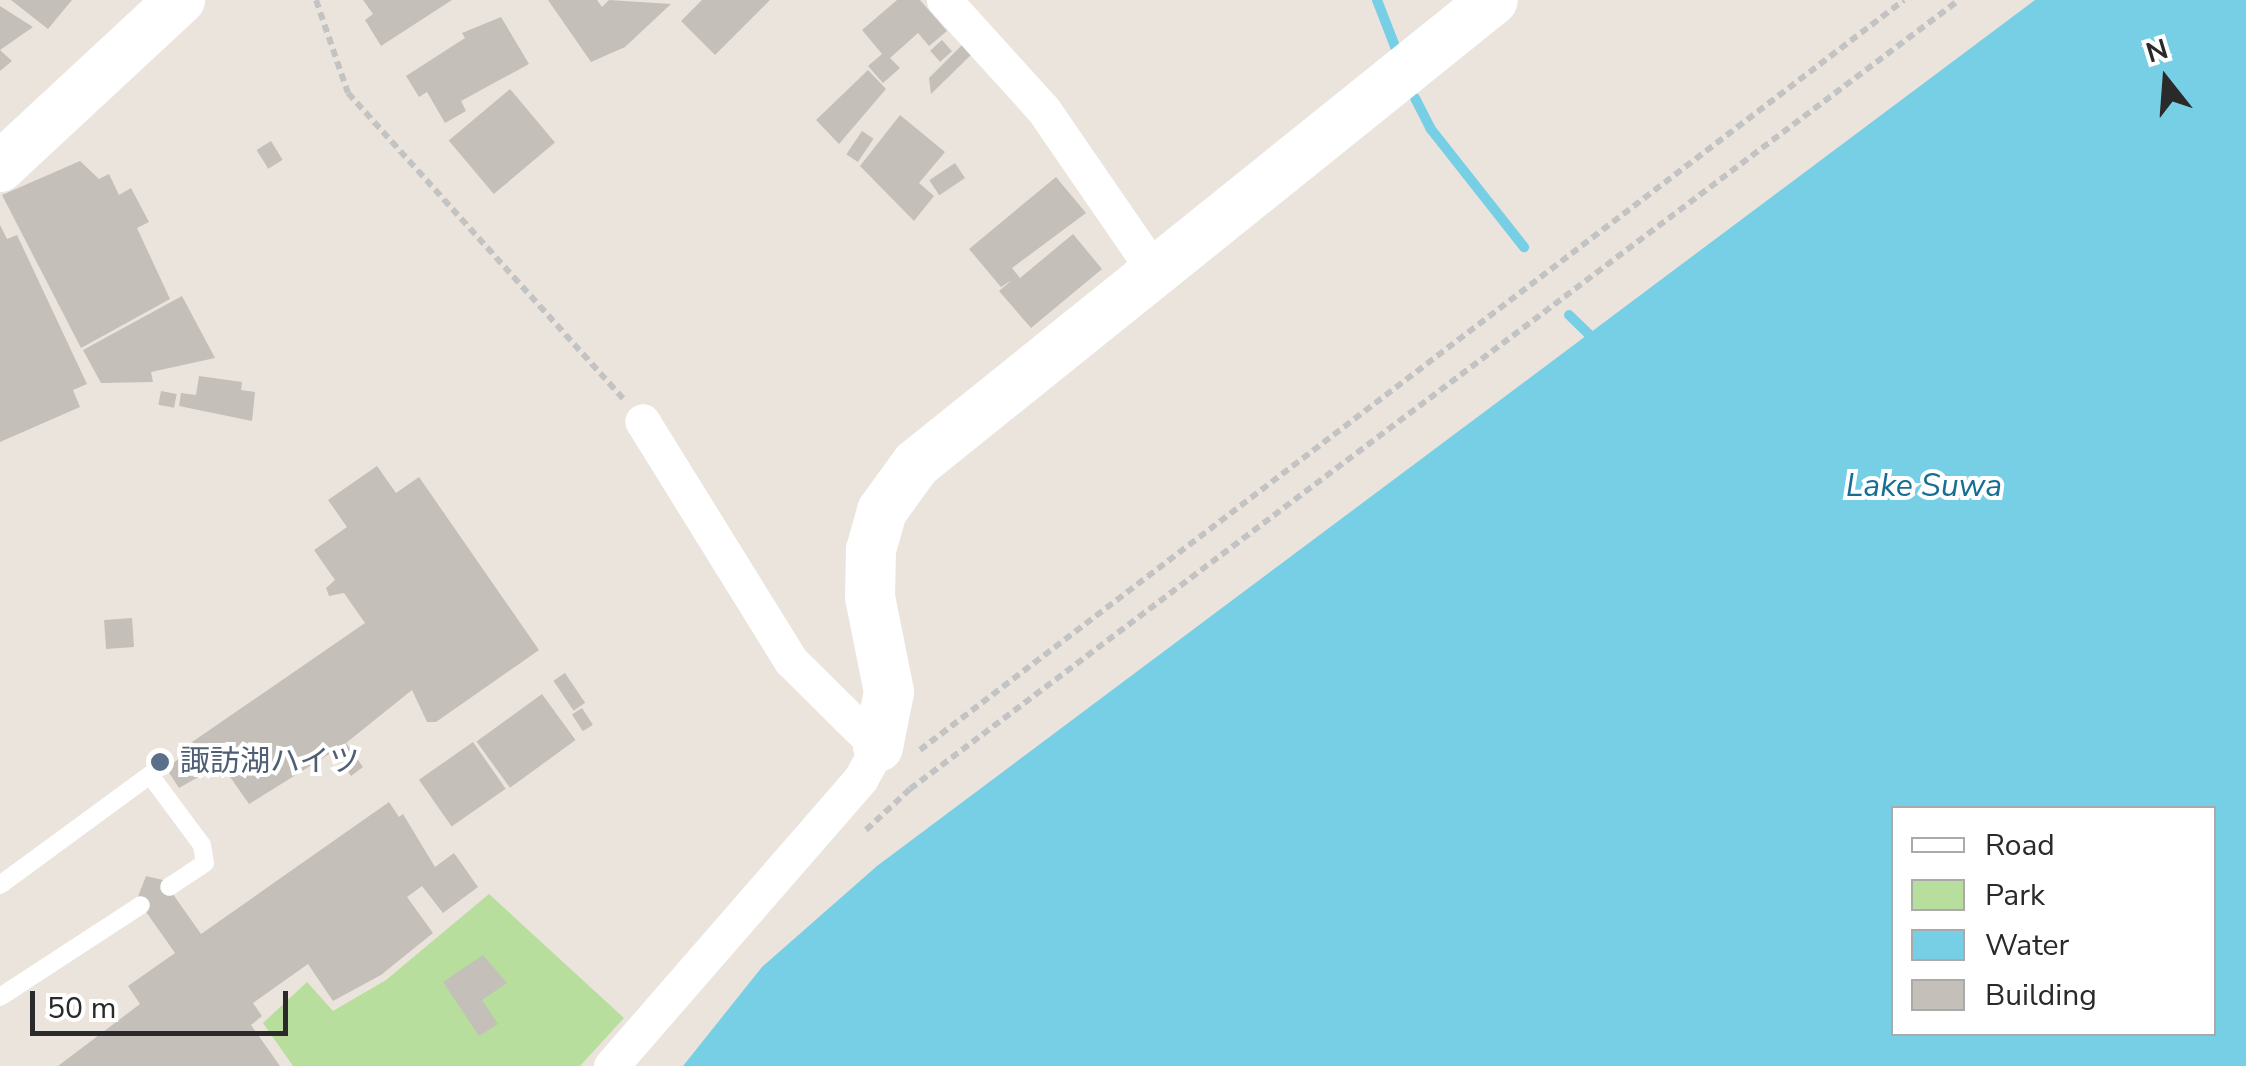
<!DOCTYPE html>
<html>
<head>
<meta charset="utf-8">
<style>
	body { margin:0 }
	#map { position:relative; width:2246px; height:1066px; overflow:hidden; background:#ebe4dd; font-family:"Nunito Sans","Noto Sans JP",sans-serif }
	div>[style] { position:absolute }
	.green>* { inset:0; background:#b7de9d }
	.water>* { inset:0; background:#77cfe6 }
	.stream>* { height:10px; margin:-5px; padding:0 5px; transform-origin:5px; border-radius:5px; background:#77cfe6 }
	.building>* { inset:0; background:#c4bfb8; transform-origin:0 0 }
	.path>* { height:6px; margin-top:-3px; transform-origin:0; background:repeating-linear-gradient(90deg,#c3c3c3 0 8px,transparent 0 13px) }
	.lane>* { height:18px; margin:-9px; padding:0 9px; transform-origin:9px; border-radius:9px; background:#fff }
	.street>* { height:35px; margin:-17.5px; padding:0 17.5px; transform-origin:17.5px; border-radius:17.5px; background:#fff }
	.secondary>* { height:50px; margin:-25px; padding:0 25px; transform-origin:25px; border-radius:25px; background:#fff }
	.dots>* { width:28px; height:28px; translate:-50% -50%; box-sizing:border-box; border:5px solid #fff; border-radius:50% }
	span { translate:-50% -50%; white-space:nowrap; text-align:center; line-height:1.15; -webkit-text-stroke:8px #fff; paint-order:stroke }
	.service-label { font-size:30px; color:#4e5e75 }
	.left { translate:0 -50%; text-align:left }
	.water-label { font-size:32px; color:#166e92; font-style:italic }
	.legend { position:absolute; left:1891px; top:806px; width:325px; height:230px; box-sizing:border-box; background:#fff; border:2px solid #aaa; margin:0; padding:12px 18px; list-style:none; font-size:30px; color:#2a2a2a }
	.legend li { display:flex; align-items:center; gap:20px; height:50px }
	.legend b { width:50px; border:2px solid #aaa }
	.north { position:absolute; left:2116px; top:30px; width:100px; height:100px; -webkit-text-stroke:8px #fff; paint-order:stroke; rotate:343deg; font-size:28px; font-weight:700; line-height:40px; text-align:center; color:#2a2a2a }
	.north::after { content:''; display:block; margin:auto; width:35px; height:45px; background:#2a2a2a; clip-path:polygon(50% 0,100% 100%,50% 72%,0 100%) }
	.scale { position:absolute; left:30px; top:991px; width:258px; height:45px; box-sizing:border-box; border:5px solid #2a2a2a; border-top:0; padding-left:12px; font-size:30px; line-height:35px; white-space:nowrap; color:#2a2a2a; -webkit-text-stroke:8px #fff; paint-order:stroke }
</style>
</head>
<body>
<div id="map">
	<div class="green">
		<i style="clip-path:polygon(489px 894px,624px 1018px,580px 1066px,293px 1066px,263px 1023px,307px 982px,333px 1011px,386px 980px)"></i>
	</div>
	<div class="water">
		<i style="clip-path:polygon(evenodd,2035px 0,2246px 0,2246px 1066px,683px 1066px,762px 967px,877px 866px,2035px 0,1894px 808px,2214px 808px,2214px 1034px,1894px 1034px,1894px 808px)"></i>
	</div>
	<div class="stream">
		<i style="left:1377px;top:0;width:53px;rotate:68.8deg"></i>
		<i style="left:1415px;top:98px;width:34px;rotate:63deg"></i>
		<i style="left:1430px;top:128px;width:152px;rotate:51.7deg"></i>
		<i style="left:1569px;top:315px;width:39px;rotate:44deg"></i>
	</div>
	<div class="building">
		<i style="clip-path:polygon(11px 0,72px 0,48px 29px)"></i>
		<i style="clip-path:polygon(363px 0,452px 0,381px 46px,365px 20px,373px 14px)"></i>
		<i style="clip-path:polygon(548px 0,597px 0,602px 7px,609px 0,671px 4px,625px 47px,591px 62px)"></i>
		<i style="clip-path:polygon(702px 0,770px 0,715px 55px,681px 21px)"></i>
		<i style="clip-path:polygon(897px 0,920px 0,947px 31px,929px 46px,918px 33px,890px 58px,900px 68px,883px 83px,868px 66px,882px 54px,862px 30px)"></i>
		<i style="clip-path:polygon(0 6px,33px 27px,0 50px,12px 61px,0 71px)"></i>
		<i style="clip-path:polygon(501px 17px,529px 64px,461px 101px,466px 111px,445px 123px,427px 92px,419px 97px,406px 76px,465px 38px,462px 33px)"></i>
		<i style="left:942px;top:40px;width:15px;height:16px;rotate:48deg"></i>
		<i style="clip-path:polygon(963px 44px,973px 53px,931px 94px,929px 78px)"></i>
		<i style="clip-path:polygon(868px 70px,886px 89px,839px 144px,816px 120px)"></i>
		<i style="left:510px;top:89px;width:70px;height:80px;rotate:50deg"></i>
		<i style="clip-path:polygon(900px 115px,945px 152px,919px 183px,934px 196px,914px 221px,860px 166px)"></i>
		<i style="left:862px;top:131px;width:14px;height:28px;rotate:34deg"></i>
		<i style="left:271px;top:141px;width:22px;height:17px;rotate:58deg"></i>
		<i style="clip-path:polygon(80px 161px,99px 179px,109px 174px,119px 195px,131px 188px,149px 222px,137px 228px,170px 299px,81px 348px,2px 195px)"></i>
		<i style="left:955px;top:163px;width:18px;height:31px;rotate:56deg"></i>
		<i style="clip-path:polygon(1056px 177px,1086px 213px,1012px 268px,1020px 278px,1073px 234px,1102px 269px,1031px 328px,999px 291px,1012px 280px,1001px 287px,969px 249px)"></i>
		<i style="clip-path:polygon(0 225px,7px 239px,17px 235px,87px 384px,73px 390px,80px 407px,0 442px)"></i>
		<i style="clip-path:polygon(182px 296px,215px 358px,151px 372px,153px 382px,101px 383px,83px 350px)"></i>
		<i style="clip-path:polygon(199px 376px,242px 382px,241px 390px,255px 392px,252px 421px,179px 406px,181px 393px,196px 395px)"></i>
		<i style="left:161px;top:391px;width:16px;height:14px;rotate:11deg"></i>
		<i style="clip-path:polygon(377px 466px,396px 493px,419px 477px,539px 650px,436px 722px,427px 722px,412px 690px,346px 743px,363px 767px,351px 776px,334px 751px,249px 804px,221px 764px,179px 788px,166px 768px,183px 756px,179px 751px,365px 623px,344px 593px,329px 596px,326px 588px,335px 580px,314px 550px,347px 527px,328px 500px)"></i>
		<i style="left:132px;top:618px;width:29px;height:28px;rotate:86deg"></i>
		<i style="left:565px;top:673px;width:36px;height:14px;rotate:56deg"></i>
		<i style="left:542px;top:694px;width:57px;height:81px;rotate:54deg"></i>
		<i style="left:582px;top:708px;width:20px;height:12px;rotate:57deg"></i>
		<i style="left:473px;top:742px;width:57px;height:66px;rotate:55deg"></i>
		<i style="clip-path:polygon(389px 802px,399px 817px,403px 814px,435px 867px,454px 853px,478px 887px,443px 913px,422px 886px,407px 897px,433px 933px,381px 975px,333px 1001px,308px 964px,253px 1003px,262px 1016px,251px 1025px,280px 1066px,58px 1066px,140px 1004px,128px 986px,175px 953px,137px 899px,146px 876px,163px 880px,201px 934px)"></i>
		<i style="clip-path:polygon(483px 955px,507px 983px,482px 1000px,498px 1024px,479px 1036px,443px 982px)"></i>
	</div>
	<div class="path">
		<i style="left:316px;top:0;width:98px;rotate:71deg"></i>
		<i style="left:348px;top:93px;width:411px;rotate:48deg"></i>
		<i style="left:920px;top:750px;width:1237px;rotate:-37.31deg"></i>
		<i style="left:866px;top:830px;width:60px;rotate:-43deg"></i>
		<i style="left:910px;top:789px;width:1313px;rotate:-36.95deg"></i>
	</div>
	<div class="lane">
		<i style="left:0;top:885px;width:186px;rotate:-36.3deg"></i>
		<i style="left:150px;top:775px;width:87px;rotate:53.4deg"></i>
		<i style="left:202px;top:845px;width:18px;rotate:81deg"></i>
		<i style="left:205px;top:863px;width:43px;rotate:146.3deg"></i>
		<i style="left:0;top:997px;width:168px;rotate:-33.1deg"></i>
	</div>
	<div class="street">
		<i style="left:944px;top:0;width:147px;rotate:47.8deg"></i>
		<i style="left:1043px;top:109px;width:182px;rotate:55.5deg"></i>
		<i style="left:611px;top:1066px;width:381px;rotate:-49deg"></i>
		<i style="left:861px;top:778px;width:35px;rotate:-61deg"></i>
		<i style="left:878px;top:747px;width:122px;rotate:-135.3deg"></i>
		<i style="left:791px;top:661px;width:282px;rotate:-121.8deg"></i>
	</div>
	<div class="secondary">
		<i style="left:0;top:167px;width:246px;rotate:-42.9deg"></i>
		<i style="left:878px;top:747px;width:56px;rotate:-78.7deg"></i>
		<i style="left:889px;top:692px;width:97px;rotate:-101.3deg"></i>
		<i style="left:870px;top:597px;width:47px;rotate:-88.8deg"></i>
		<i style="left:871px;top:550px;width:41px;rotate:-74.2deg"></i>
		<i style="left:882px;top:511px;width:58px;rotate:-54.1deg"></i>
		<i style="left:916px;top:464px;width:740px;rotate:-38.8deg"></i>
	</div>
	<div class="dots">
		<i style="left:160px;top:762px;background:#5c6f8a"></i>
	</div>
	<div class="service-label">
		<span class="left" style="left:180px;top:762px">諏訪湖ハイツ</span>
	</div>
	<div class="water-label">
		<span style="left:1924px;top:486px">Lake Suwa</span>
	</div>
	<ul class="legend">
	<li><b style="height:12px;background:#fff"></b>Road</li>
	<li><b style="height:28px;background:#b7de9d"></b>Park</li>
	<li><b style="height:28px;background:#77cfe6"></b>Water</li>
	<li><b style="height:28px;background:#c4bfb8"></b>Building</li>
	</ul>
	<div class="north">N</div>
	<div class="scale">50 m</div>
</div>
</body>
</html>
